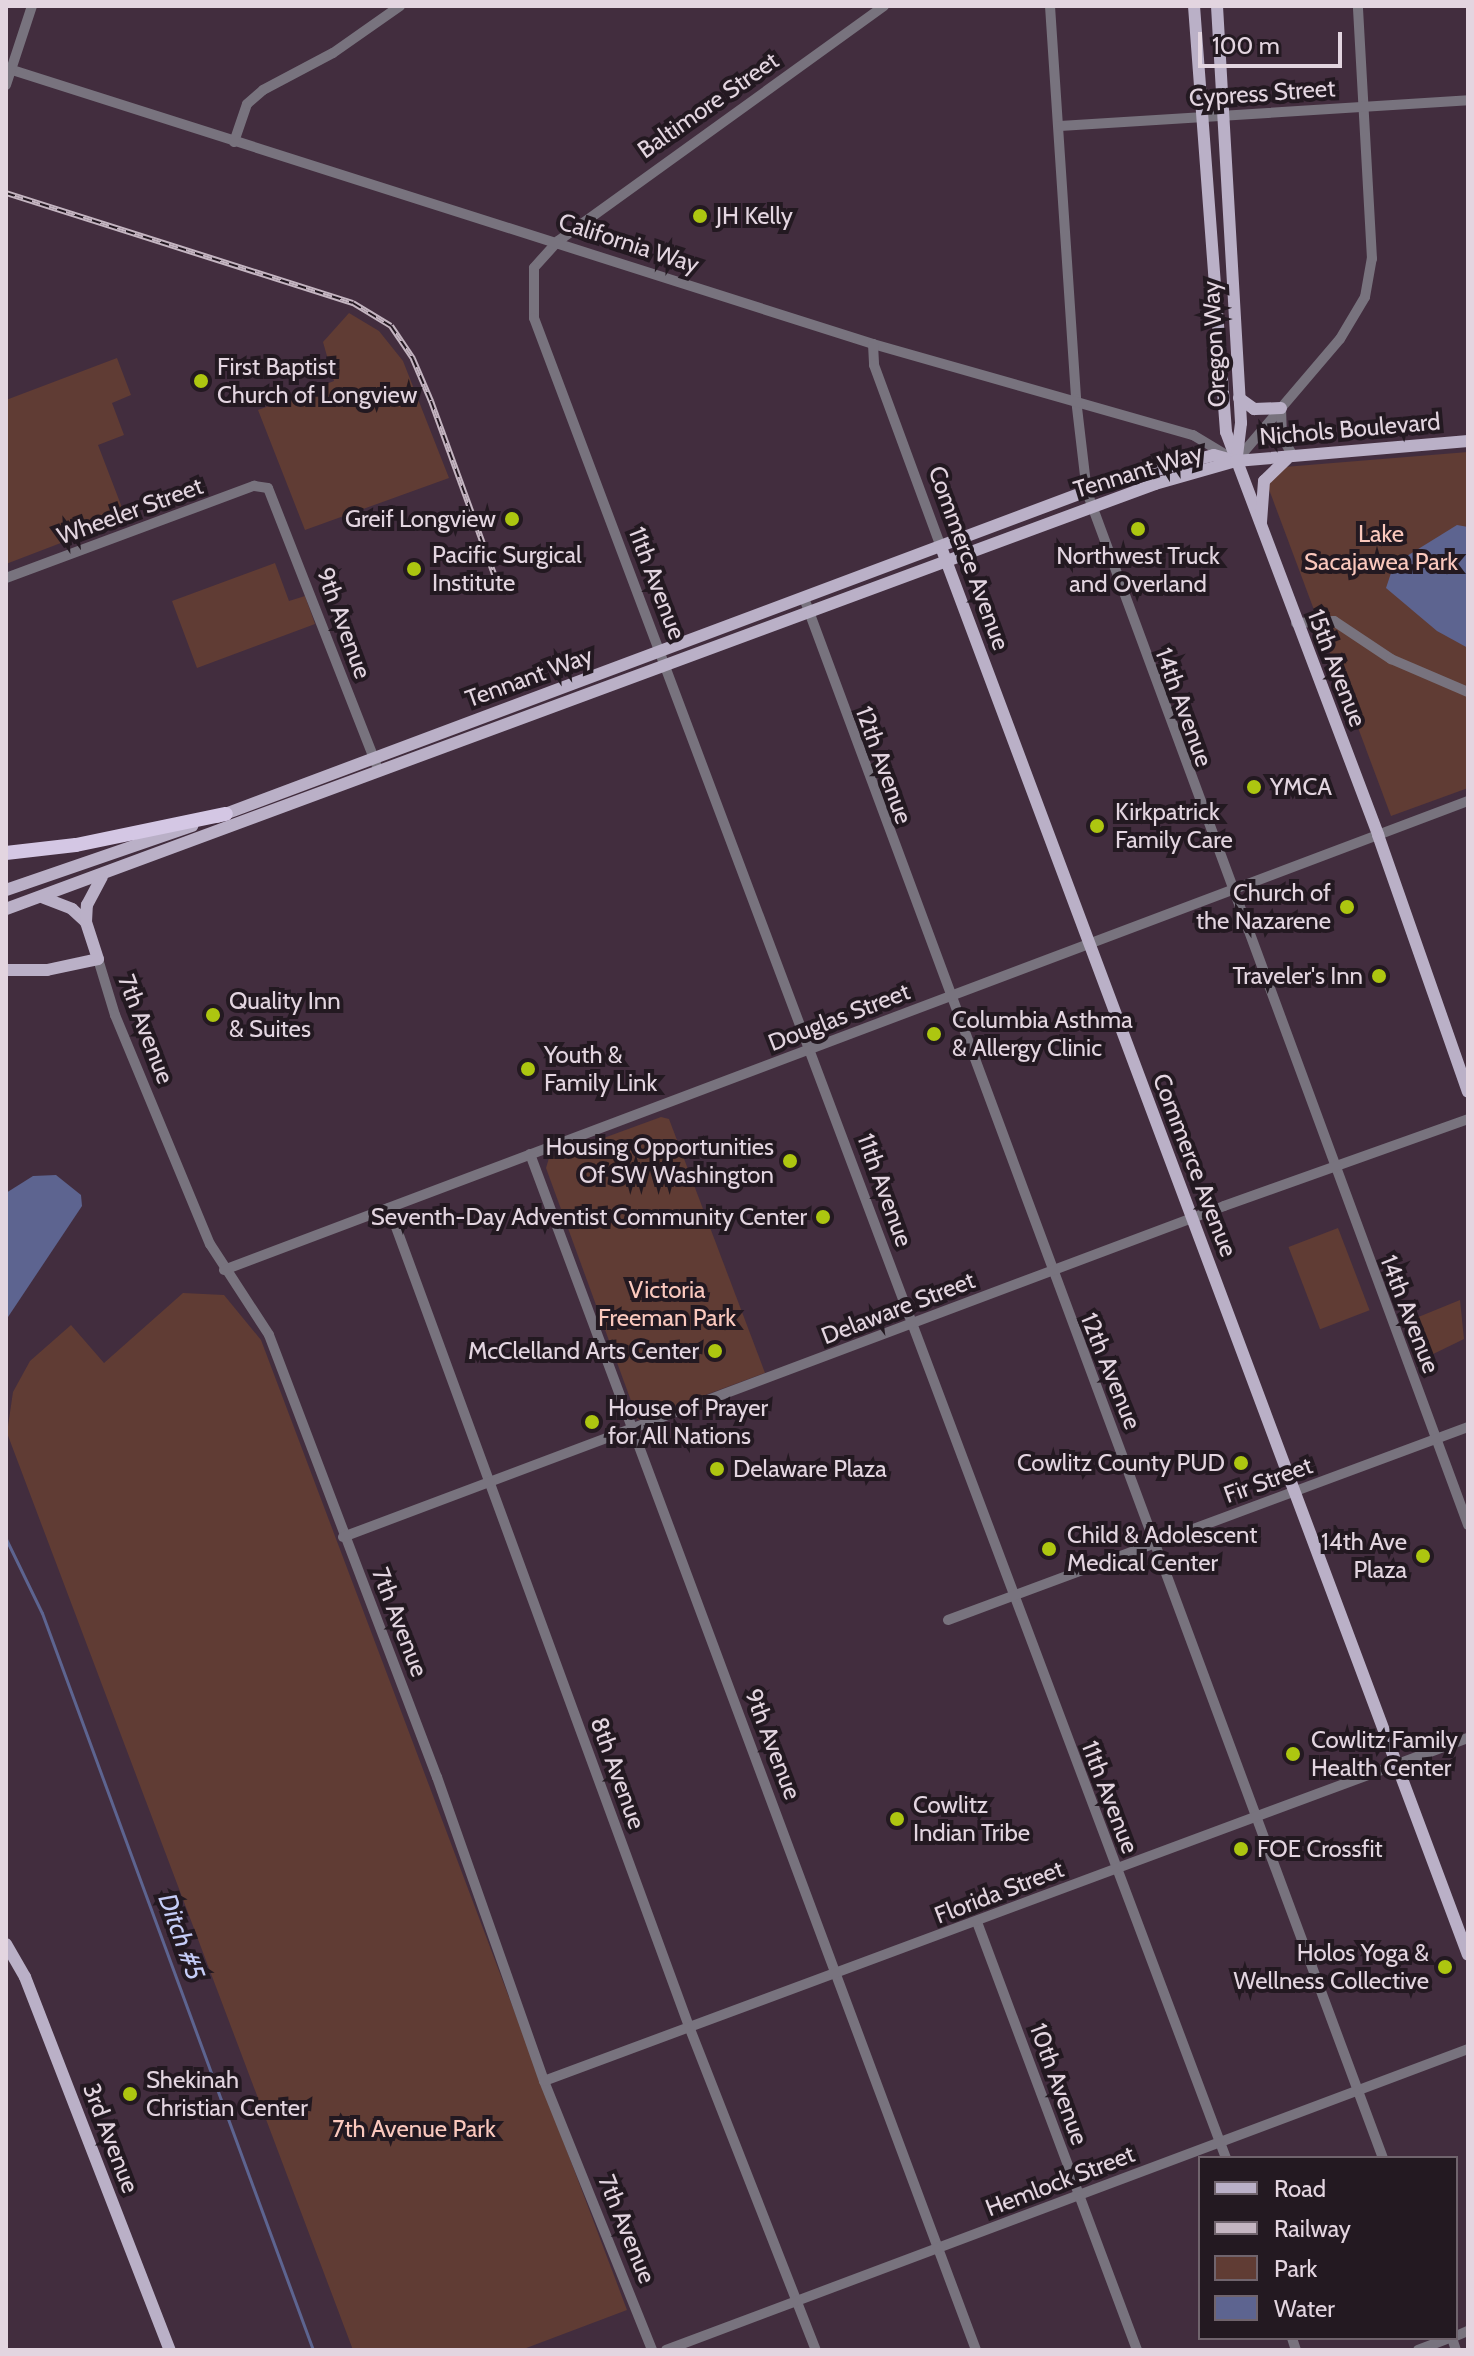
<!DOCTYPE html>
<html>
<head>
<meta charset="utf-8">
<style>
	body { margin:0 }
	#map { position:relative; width:1474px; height:2356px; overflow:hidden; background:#422d3e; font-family:Cabin,sans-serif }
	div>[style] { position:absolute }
	.green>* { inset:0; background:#603c34; transform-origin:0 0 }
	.water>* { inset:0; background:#5d6490 }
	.stream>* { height:3px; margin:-1.5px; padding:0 1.5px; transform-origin:1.5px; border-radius:1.5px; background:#5d6490 }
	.minor>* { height:10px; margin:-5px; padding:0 5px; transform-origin:5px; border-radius:5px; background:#78737e }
	.major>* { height:12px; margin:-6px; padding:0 6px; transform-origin:6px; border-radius:6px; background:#bab0c7 }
	.highway>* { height:14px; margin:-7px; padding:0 7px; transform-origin:7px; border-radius:7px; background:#d4c7e4 }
	.rail>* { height:6px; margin-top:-3px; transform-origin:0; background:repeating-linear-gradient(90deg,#231921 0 9px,#c4b5c1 0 18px); box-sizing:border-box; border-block:2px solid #c4b5c1 }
	.dots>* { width:22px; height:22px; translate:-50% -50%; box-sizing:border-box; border:4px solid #231921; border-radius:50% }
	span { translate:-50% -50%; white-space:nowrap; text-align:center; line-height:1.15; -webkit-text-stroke:8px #231921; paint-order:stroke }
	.street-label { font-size:24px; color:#e3d5e0 }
	.poi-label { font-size:24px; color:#e3d5e0 }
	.left { translate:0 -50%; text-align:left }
	.right { translate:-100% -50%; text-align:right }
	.park-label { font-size:24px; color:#fac8bd }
	.water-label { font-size:26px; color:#c5ccf7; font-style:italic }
	.frame { position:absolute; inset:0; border:8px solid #e3d5e0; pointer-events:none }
	.legend { position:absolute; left:1198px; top:2156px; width:260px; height:184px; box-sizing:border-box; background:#231921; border:2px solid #70646d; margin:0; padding:10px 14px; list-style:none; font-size:24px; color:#e3d5e0 }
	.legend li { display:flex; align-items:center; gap:16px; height:40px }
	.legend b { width:40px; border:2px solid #70646d }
	.scale { position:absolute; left:1198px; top:32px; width:144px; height:36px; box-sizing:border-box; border:4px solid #e3d5e0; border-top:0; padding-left:10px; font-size:24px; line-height:28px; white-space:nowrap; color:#e3d5e0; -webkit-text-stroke:6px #231921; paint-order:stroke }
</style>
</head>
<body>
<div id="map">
	<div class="green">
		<i style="clip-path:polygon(349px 313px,379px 331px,403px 361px,449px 478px,305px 530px,258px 410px,334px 381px,323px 342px)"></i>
		<i style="clip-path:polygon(117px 358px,131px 395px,112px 403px,124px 435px,98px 445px,126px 518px,6px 564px,6px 400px)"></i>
		<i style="clip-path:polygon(1468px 452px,1468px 788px,1391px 816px,1267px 484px,1284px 467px)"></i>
		<i style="clip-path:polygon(275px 563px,289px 601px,305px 596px,315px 624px,197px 668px,172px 601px)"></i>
		<i style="clip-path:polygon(661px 1117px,669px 1119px,765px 1373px,638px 1420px,546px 1168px,549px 1158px)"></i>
		<i style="left:1338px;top:1228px;width:88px;height:53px;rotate:69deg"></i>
		<i style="clip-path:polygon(183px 1293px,224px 1295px,261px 1340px,627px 2310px,521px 2350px,353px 2350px,7px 1433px,13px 1392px,30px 1361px,71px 1325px,104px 1363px)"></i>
		<i style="clip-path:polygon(1460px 1300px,1464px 1339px,1425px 1358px,1411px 1320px)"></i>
	</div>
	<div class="water">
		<i style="clip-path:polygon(1457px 525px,1468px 527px,1468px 648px,1437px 631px,1386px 588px,1394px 564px)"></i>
		<i style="clip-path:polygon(56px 1175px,81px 1195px,82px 1206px,6px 1320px,6px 1193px,33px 1176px)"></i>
	</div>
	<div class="stream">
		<i style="left:6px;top:1539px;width:82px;rotate:64.1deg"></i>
		<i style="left:42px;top:1613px;width:785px;rotate:69.81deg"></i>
	</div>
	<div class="minor">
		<i style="left:884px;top:6px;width:402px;rotate:144.2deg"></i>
		<i style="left:558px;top:241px;width:36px;rotate:132deg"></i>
		<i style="left:534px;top:268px;width:50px;rotate:90deg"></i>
		<i style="left:534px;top:318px;width:1966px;rotate:69.39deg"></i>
		<i style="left:1050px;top:6px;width:394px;rotate:86.2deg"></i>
		<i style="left:1076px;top:399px;width:94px;rotate:83.3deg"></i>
		<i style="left:1087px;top:492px;width:1101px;rotate:69.75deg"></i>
		<i style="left:6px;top:68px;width:910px;rotate:17.66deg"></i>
		<i style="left:873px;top:344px;width:333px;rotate:15.9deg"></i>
		<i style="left:1193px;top:435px;width:50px;rotate:31.2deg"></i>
		<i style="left:1236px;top:461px;width:160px;rotate:-49.6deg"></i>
		<i style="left:1340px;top:339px;width:49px;rotate:-59.2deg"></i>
		<i style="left:1365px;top:297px;width:39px;rotate:-80deg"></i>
		<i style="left:1372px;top:259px;width:253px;rotate:-93.2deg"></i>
		<i style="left:6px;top:85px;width:83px;rotate:-71.8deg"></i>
		<i style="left:1060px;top:126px;width:409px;rotate:-3.6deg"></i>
		<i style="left:234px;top:142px;width:40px;rotate:-71.1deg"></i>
		<i style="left:247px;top:104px;width:21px;rotate:-41deg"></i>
		<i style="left:263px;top:90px;width:79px;rotate:-27.9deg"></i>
		<i style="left:333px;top:53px;width:82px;rotate:-35deg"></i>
		<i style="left:873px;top:344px;width:21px;rotate:87deg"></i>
		<i style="left:874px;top:365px;width:194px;rotate:69.8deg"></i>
		<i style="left:1281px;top:408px;width:29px;rotate:88deg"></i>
		<i style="left:1282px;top:437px;width:22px;rotate:60deg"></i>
		<i style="left:6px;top:578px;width:265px;rotate:-20.4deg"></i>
		<i style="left:254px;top:486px;width:14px;rotate:8deg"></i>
		<i style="left:268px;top:488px;width:296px;rotate:68.6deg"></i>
		<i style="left:804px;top:598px;width:1664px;rotate:69.64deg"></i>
		<i style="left:1296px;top:623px;width:38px;rotate:-3deg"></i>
		<i style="left:1334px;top:621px;width:69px;rotate:33.7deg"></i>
		<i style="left:1391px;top:659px;width:84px;rotate:23.2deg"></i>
		<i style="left:98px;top:959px;width:59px;rotate:73.1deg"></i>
		<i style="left:115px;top:1015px;width:248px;rotate:67.5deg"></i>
		<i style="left:210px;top:1244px;width:108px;rotate:57deg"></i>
		<i style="left:269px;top:1335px;width:473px;rotate:69.2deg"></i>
		<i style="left:437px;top:1777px;width:322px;rotate:70.6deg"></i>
		<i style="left:544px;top:2081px;width:290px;rotate:68.1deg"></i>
		<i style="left:530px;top:1154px;width:1276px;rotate:69.55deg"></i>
		<i style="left:389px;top:1208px;width:874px;rotate:69.87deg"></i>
		<i style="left:690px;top:2029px;width:345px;rotate:68.6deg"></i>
		<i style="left:224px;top:1270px;width:1329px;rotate:-20.66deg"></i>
		<i style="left:343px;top:1537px;width:941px;rotate:-20.59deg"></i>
		<i style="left:1224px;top:1206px;width:259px;rotate:-19.6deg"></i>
		<i style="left:948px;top:1620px;width:555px;rotate:-20.36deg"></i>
		<i style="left:977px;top:1922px;width:457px;rotate:69.5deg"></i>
		<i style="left:544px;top:2081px;width:986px;rotate:-20.37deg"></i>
		<i style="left:1456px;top:2336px;width:13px;rotate:-23deg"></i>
		<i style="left:1292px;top:2338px;width:13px;rotate:72deg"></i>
		<i style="left:1452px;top:2338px;width:13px;rotate:72deg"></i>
		<i style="left:666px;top:2350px;width:857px;rotate:-20.57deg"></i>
		<i style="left:1418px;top:2350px;width:34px;rotate:-21deg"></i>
	</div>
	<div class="major">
		<i style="left:1194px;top:6px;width:427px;rotate:85.7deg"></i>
		<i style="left:1226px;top:432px;width:431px;rotate:69.3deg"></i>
		<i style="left:1378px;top:835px;width:272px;rotate:70.7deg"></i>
		<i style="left:1217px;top:6px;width:418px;rotate:86.7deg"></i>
		<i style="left:1241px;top:423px;width:35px;rotate:97deg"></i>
		<i style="left:1239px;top:398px;width:19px;rotate:36deg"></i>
		<i style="left:1254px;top:409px;width:27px;rotate:-2deg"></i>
		<i style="left:1261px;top:522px;width:41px;rotate:-85.8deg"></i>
		<i style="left:1264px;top:481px;width:32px;rotate:-44deg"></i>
		<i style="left:941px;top:547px;width:1503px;rotate:69.48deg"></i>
		<i style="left:217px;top:817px;width:955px;rotate:-20.54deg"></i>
		<i style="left:1111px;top:482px;width:106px;rotate:-14.7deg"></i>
		<i style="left:1214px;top:455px;width:23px;rotate:15deg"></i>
		<i style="left:6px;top:890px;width:197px;rotate:-19deg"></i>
		<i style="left:44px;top:898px;width:30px;rotate:21deg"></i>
		<i style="left:72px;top:909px;width:19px;rotate:43deg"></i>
		<i style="left:6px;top:909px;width:1225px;rotate:-20.3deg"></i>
		<i style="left:1155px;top:484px;width:84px;rotate:-15.9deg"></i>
		<i style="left:1236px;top:461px;width:233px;rotate:-4.9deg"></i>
		<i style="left:6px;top:970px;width:41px"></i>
		<i style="left:47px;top:970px;width:52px;rotate:-12.2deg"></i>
		<i style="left:98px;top:959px;width:39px;rotate:-108deg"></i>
		<i style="left:86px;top:922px;width:17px;rotate:-87deg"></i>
		<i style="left:87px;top:905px;width:32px;rotate:-62deg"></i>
		<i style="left:6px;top:1944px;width:38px;rotate:60deg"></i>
		<i style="left:25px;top:1977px;width:400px;rotate:68.8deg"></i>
	</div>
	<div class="highway">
		<i style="left:6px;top:853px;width:70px;rotate:-6.5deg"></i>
		<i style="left:76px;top:845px;width:153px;rotate:-11.7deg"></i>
	</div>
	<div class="rail">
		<i style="left:6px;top:193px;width:364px;rotate:17.6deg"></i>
		<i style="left:353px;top:303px;width:44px;rotate:31.2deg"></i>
		<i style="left:391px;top:326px;width:40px;rotate:56deg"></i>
		<i style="left:413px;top:359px;width:46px;rotate:66.8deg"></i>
		<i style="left:431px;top:401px;width:199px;rotate:70deg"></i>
	</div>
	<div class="dots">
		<i style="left:700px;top:216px;background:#adc610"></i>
		<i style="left:201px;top:381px;background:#adc610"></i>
		<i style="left:512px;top:519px;background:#adc610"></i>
		<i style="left:1138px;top:529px;background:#adc610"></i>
		<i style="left:414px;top:569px;background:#adc610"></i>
		<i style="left:1254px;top:787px;background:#adc610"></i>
		<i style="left:1097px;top:826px;background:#adc610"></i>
		<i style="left:1347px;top:907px;background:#adc610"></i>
		<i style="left:1379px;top:976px;background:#adc610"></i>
		<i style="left:213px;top:1015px;background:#adc610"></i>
		<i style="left:934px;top:1034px;background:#adc610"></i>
		<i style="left:528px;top:1069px;background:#adc610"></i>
		<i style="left:790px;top:1161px;background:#adc610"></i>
		<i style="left:823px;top:1217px;background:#adc610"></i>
		<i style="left:715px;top:1351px;background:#adc610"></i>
		<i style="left:592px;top:1422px;background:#adc610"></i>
		<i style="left:1241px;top:1463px;background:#adc610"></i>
		<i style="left:717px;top:1469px;background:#adc610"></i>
		<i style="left:1049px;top:1549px;background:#adc610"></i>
		<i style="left:1423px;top:1556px;background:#adc610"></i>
		<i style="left:1293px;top:1754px;background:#adc610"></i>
		<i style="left:897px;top:1819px;background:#adc610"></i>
		<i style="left:1241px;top:1849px;background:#adc610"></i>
		<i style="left:1445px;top:1967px;background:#adc610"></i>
		<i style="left:130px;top:2094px;background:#adc610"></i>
	</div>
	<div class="street-label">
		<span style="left:1262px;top:93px;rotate:-4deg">Cypress Street</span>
		<span style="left:708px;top:105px;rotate:-35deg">Baltimore Street</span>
		<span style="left:629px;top:243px;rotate:18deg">California Way</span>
		<span style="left:1214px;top:344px;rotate:-93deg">Oregon Way</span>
		<span style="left:1350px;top:429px;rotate:-5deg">Nichols Boulevard</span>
		<span style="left:1138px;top:471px;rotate:-17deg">Tennant Way</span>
		<span style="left:130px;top:511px;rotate:-20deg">Wheeler Street</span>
		<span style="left:969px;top:558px;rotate:70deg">Commerce Avenue</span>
		<span style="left:657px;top:583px;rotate:69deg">11th Avenue</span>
		<span style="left:344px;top:623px;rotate:70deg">9th Avenue</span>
		<span style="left:1337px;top:668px;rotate:69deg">15th Avenue</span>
		<span style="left:529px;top:677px;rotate:-20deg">Tennant Way</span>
		<span style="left:1184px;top:707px;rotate:70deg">14th Avenue</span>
		<span style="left:884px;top:765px;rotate:70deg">12th Avenue</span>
		<span style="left:839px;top:1017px;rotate:-21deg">Douglas Street</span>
		<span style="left:146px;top:1029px;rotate:69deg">7th Avenue</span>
		<span style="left:1195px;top:1165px;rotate:69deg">Commerce Avenue</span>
		<span style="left:885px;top:1190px;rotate:70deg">11th Avenue</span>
		<span style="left:898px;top:1308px;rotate:-21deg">Delaware Street</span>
		<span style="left:1410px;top:1314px;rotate:69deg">14th Avenue</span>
		<span style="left:1111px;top:1371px;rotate:68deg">12th Avenue</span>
		<span style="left:1268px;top:1480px;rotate:-20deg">Fir Street</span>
		<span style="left:400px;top:1622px;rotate:69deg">7th Avenue</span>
		<span style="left:773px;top:1744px;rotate:69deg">9th Avenue</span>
		<span style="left:618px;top:1773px;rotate:70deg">8th Avenue</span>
		<span style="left:1110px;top:1797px;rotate:69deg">11th Avenue</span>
		<span style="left:999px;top:1892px;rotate:-21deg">Florida Street</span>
		<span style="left:1059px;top:2084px;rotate:70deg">10th Avenue</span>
		<span style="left:111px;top:2138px;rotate:69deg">3rd Avenue</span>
		<span style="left:1060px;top:2181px;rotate:-21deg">Hemlock Street</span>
		<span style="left:627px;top:2229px;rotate:68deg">7th Avenue</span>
	</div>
	<div class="poi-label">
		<span class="left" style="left:716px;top:216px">JH Kelly</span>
		<span class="left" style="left:217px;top:381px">First Baptist<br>Church of Longview</span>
		<span class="right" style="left:496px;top:519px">Greif Longview</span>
		<span class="left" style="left:432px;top:569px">Pacific Surgical<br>Institute</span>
		<span style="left:1138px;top:570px">Northwest Truck<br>and Overland</span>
		<span class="left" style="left:1270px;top:787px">YMCA</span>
		<span class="left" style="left:1115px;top:826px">Kirkpatrick<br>Family Care</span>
		<span class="right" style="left:1331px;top:907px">Church of<br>the Nazarene</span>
		<span class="right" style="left:1363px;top:976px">Traveler's Inn</span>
		<span class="left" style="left:229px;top:1015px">Quality Inn<br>&amp; Suites</span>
		<span class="left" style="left:952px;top:1034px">Columbia Asthma<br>&amp; Allergy Clinic</span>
		<span class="left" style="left:544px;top:1069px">Youth &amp;<br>Family Link</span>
		<span class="right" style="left:774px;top:1161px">Housing Opportunities<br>Of SW Washington</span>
		<span class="right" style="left:807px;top:1217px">Seventh-Day Adventist Community Center</span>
		<span class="right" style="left:699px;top:1351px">McClelland Arts Center</span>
		<span class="left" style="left:608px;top:1422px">House of Prayer<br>for All Nations</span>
		<span class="right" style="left:1225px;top:1463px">Cowlitz County PUD</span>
		<span class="left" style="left:733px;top:1469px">Delaware Plaza</span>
		<span class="left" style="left:1067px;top:1549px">Child &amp; Adolescent<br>Medical Center</span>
		<span class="right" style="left:1407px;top:1556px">14th Ave<br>Plaza</span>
		<span class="left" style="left:1311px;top:1754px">Cowlitz Family<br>Health Center</span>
		<span class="left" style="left:913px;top:1819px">Cowlitz<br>Indian Tribe</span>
		<span class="left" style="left:1257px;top:1849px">FOE Crossfit</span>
		<span class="right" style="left:1429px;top:1967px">Holos Yoga &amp;<br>Wellness Collective</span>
		<span class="left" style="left:146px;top:2094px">Shekinah<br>Christian Center</span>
	</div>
	<div class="park-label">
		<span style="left:1381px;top:548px">Lake<br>Sacajawea Park</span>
		<span style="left:667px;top:1304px">Victoria<br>Freeman Park</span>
		<span style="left:414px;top:2129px">7th Avenue Park</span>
	</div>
	<div class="water-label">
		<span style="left:181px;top:1937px;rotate:70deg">Ditch #5</span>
	</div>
	<div class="frame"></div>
	<ul class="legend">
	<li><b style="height:10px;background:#bab0c7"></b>Road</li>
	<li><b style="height:10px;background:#c4b5c1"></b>Railway</li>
	<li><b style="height:22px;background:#603c34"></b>Park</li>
	<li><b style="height:22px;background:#5d6490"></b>Water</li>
	</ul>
	<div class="scale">100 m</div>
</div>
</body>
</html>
